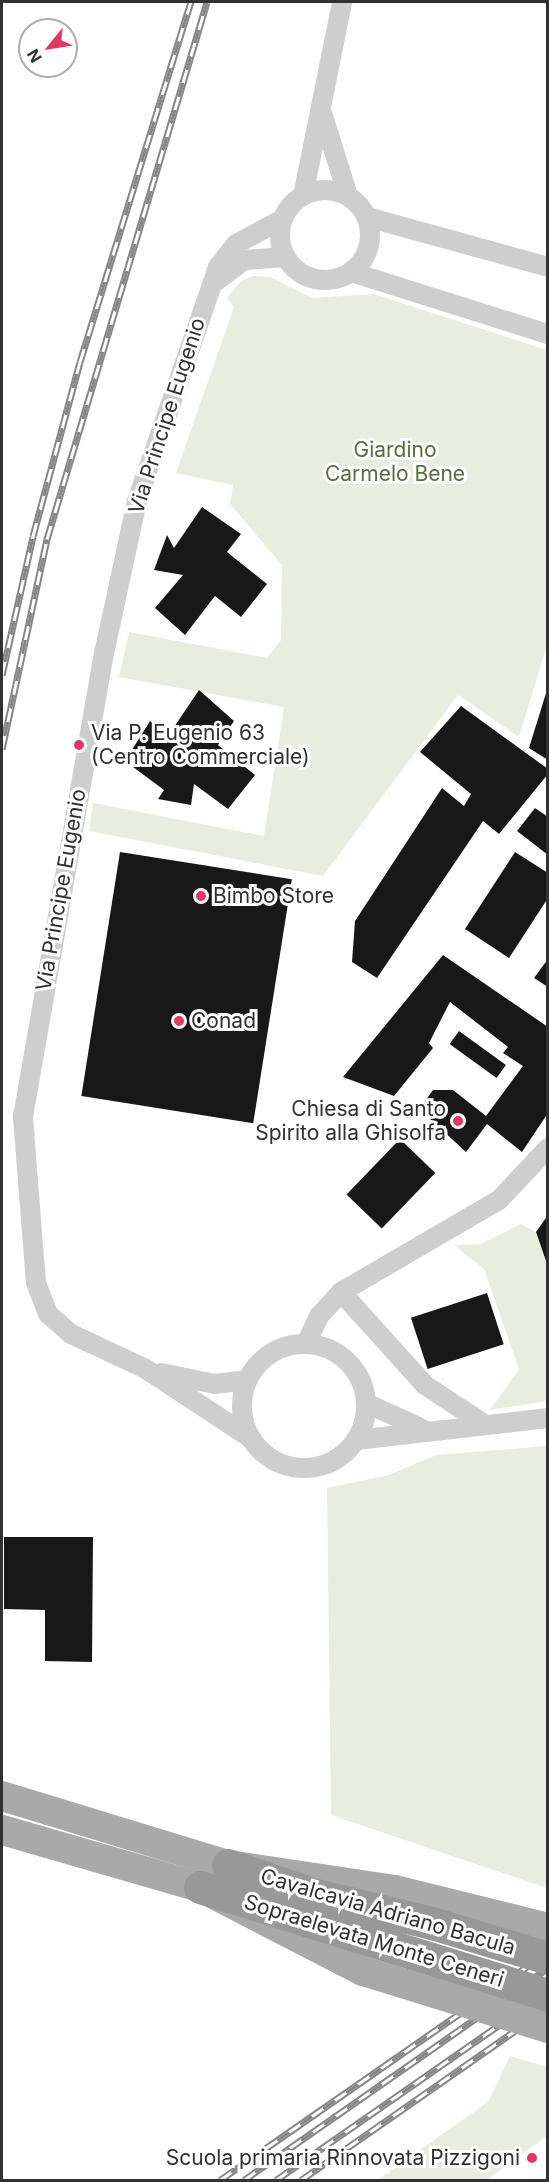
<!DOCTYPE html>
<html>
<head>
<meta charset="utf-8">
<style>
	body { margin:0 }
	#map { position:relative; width:549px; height:2182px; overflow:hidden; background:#fff; font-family:Inter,sans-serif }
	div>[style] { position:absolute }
	.green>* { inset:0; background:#e9eddf }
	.building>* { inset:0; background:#181818; transform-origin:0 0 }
	.street>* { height:20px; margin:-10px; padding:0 10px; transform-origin:10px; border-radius:10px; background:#cecece }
	.street>.ring { margin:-10px; padding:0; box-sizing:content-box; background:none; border:20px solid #cecece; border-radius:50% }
	.primary>* { height:30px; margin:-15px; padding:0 15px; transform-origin:15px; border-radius:15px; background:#a9a9a9 }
	.highway>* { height:33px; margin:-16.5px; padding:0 16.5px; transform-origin:16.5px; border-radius:16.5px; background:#989898 }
	.rail>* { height:7px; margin-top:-3.5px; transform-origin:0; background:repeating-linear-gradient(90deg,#fff 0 14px,#868686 0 28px); box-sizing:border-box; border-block:2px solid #868686 }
	.primary-bridge>* { height:30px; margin:-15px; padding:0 15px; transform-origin:15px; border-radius:15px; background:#a9a9a9 }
	.highway-bridge>* { height:33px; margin:-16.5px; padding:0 16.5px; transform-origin:16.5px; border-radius:16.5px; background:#989898 }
	.dots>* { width:16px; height:16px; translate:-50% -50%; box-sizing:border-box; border:3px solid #fff; border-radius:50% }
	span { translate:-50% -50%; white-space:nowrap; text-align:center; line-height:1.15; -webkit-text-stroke:6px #fff; paint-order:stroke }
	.street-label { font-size:21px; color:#313131 }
	.park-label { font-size:21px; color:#5c6c3e }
	.poi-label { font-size:21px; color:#313131 }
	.left { translate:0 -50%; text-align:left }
	.right { translate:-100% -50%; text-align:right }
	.frame { position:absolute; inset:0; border:3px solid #313131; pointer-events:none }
	.north { position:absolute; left:18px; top:18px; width:60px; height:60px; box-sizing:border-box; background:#fff; border:2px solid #adadad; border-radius:50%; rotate:240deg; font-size:16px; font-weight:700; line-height:24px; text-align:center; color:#313131 }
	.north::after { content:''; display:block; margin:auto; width:21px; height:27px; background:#e33763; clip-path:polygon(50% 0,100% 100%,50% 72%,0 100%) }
</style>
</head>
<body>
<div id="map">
	<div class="green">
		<i style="clip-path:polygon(252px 276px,270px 277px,312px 298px,374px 294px,547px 350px,547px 645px,519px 737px,458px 695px,323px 876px,89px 831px,93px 803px,264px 836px,284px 707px,119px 677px,129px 632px,267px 658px,281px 640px,282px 565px,230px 504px,233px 485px,176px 473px,234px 307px,227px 298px,241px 281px)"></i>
		<i style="clip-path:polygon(521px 1224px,536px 1232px,547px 1265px,547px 1401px,490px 1410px,519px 1369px,484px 1269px,454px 1245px,481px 1244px)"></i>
		<i style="clip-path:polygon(547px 1446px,548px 1446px,547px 1888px,331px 1815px,327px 1488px,389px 1475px,436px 1455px)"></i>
		<i style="clip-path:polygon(510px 2056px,547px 2067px,547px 2136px,487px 2180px,377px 2180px,488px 2102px)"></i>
	</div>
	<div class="building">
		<i style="clip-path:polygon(202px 507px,241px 534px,227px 552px,267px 584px,241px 617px,215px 596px,185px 635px,155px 608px,183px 575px,154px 570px,167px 535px,174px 548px)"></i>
		<i style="clip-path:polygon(199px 690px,234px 721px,218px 745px,255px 775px,228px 809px,194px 784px,191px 805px,158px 799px,164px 790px,125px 761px,150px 721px,168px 736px)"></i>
		<i style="clip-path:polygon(547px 690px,548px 690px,548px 760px,529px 748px)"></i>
		<i style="clip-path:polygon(461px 706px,548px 769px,548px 774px,499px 834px,483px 821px,377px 978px,352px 962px,355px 921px,442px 788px,464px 806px,471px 794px,420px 752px)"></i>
		<i style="clip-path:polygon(535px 808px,548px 817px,548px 855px,517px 831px)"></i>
		<i style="left:120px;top:852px;width:174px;height:247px;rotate:9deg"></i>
		<i style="clip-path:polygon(515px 852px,548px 873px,548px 898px,509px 958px,465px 929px)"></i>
		<i style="clip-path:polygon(443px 955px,548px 1027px,548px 1113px,522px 1152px,487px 1124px,466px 1152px,428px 1117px,423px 1104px,433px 1090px,453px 1090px,486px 1116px,523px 1066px,503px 1053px,508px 1047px,450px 1002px,429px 1043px,433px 1048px,394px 1096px,343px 1077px)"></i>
		<i style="clip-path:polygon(548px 959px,548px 987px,534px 978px)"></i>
		<i style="left:459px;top:1031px;width:58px;height:16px;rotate:36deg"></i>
		<i style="left:400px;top:1139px;width:49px;height:77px;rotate:44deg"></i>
		<i style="clip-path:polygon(548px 1215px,548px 1264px,547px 1264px,536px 1232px)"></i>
		<i style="left:487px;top:1293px;width:54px;height:80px;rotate:72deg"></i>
		<i style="clip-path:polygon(4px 1537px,93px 1537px,92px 1662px,45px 1661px,45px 1610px,4px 1609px)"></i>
	</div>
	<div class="street">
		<i style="left:323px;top:116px;width:84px;rotate:72.6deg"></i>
		<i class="ring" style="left:280px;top:190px;width:70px;height:70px"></i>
		<i style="left:303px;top:196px;width:198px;rotate:-78.6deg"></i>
		<i style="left:367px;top:217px;width:188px;rotate:15.4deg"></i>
		<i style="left:351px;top:272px;width:207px;rotate:17.5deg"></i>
		<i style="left:215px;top:282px;width:36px;rotate:-37deg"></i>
		<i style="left:244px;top:260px;width:42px;rotate:-4.1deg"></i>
		<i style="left:341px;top:1292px;width:125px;rotate:47.9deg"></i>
		<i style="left:425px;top:1385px;width:71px;rotate:33.5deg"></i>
		<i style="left:306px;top:1344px;width:31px;rotate:-65deg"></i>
		<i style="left:319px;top:1316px;width:33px;rotate:-47deg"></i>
		<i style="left:341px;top:1292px;width:183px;rotate:-30.2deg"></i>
		<i style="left:499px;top:1200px;width:71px;rotate:-46.7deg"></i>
		<i class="ring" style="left:242px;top:1344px;width:104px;height:104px"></i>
		<i style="left:161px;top:1373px;width:55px;rotate:11.5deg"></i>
		<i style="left:215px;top:1384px;width:32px;rotate:-7deg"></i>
		<i style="left:366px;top:1403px;width:60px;rotate:24.4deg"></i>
		<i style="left:252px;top:1439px;width:127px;rotate:-146.6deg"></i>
		<i style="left:146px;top:1369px;width:83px;rotate:-155deg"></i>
		<i style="left:71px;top:1334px;width:30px;rotate:-139deg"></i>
		<i style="left:48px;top:1314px;width:33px;rotate:-111deg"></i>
		<i style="left:36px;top:1283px;width:167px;rotate:-94.5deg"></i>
		<i style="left:23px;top:1117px;width:475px;rotate:-80.1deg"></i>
		<i style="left:105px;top:649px;width:151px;rotate:-77.8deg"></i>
		<i style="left:137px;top:501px;width:248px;rotate:-70.9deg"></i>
		<i style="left:218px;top:267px;width:29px;rotate:-52deg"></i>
		<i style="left:236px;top:244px;width:53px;rotate:-28deg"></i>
		<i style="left:356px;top:1440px;width:193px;rotate:-6.5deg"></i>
	</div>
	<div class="primary">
		<i style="left:2px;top:1796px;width:236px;rotate:17deg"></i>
		<i style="left:228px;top:1865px;width:169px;rotate:8.5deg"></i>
		<i style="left:395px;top:1890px;width:158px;rotate:13.9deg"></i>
		<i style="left:2px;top:1830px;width:206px;rotate:16.1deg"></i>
		<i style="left:200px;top:1887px;width:183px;rotate:27.3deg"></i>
	</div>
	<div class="highway">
		<i style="left:228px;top:1865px;width:89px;rotate:19deg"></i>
		<i style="left:312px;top:1894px;width:123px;rotate:13.6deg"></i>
		<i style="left:200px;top:1887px;width:205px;rotate:17.3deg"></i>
	</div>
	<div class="rail">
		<i style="left:2px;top:675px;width:142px;rotate:-77.4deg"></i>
		<i style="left:33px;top:536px;width:180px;rotate:-74.9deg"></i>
		<i style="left:80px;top:362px;width:377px;rotate:-72.9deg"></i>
		<i style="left:2px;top:749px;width:215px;rotate:-77.9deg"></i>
		<i style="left:47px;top:539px;width:560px;rotate:-73.41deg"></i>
		<i style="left:220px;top:2180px;width:399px;rotate:-34.8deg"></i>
		<i style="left:244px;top:2180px;width:371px;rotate:-34.9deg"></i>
		<i style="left:276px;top:2180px;width:331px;rotate:-34.8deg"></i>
		<i style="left:301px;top:2180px;width:301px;rotate:-34.9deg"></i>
	</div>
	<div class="primary-bridge">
		<i style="left:363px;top:1971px;width:194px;rotate:17.1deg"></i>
	</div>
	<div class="highway-bridge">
		<i style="left:432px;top:1923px;width:121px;rotate:16.8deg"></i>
		<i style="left:396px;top:1948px;width:159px;rotate:17.2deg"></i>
	</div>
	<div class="dots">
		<i style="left:79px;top:745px;background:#e33763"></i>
		<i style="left:201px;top:896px;background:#e33763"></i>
		<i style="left:179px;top:1021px;background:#e33763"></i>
		<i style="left:458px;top:1121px;background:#e33763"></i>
		<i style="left:532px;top:2158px;background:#e33763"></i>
	</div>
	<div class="street-label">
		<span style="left:167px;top:416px;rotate:-72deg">Via Principe Eugenio</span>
		<span style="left:61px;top:890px;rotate:-80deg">Via Principe Eugenio</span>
		<span style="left:388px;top:1912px;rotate:16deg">Cavalcavia Adriano Bacula</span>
		<span style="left:374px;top:1941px;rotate:17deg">Sopraelevata Monte Ceneri</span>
	</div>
	<div class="park-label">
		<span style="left:395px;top:462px">Giardino<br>Carmelo Bene</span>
	</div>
	<div class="poi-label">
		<span class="left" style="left:91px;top:745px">Via P. Eugenio 63<br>(Centro Commerciale)</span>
		<span class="left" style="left:213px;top:896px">Bimbo Store</span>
		<span class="left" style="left:191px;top:1021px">Conad</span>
		<span class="right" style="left:446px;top:1121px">Chiesa di Santo<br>Spirito alla Ghisolfa</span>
		<span class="right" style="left:520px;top:2158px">Scuola primaria Rinnovata Pizzigoni</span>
	</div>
	<div class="frame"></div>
	<div class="north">N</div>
</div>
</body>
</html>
